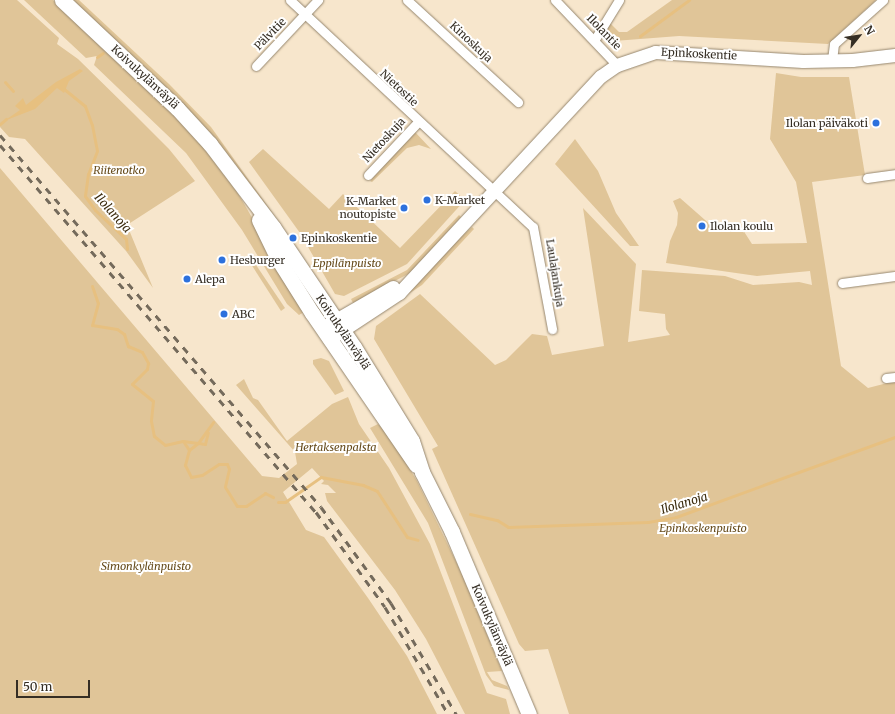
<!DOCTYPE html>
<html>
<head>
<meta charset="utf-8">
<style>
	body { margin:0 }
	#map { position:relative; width:895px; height:714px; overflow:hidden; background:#f7e6cc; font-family:Merriweather,serif }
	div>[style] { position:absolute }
	.green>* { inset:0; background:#e0c598 }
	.water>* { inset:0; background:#e7c080 }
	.stream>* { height:3px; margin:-1.5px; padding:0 1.5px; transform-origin:1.5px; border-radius:1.5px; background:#e7c080 }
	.roads { filter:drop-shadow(0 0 1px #96876f) drop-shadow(0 0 1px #96876f) }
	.street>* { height:9px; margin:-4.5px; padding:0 4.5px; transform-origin:4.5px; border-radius:4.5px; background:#fff }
	.secondary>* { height:13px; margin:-6.5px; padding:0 6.5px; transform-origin:6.5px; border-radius:6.5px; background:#fff }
	.primary>* { height:15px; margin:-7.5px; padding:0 7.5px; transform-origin:7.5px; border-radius:7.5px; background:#fff }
	.rail>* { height:3px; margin-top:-1.5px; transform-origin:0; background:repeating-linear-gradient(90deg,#746a5b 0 7px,transparent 0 14px) }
	.dots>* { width:11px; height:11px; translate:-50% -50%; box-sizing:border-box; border:2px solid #fff; border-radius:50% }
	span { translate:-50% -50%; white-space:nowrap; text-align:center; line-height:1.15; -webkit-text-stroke:4px #fff; paint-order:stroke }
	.street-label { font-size:11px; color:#352e24 }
	.poi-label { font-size:11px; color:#352e24 }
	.right { translate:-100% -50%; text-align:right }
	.left { translate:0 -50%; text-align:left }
	.park-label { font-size:11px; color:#664b1b; font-style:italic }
	.water-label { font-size:12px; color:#3c2c0f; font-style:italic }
	.north { position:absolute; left:839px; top:16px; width:40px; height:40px; -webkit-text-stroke:3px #fff; paint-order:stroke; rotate:60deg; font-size:11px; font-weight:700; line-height:16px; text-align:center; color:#352e24 }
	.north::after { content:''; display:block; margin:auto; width:14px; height:18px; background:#352e24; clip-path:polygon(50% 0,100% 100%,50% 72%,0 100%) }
	.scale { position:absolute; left:16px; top:680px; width:74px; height:18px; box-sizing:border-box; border:2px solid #352e24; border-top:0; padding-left:5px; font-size:12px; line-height:14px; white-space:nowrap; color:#352e24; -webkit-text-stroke:3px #fff; paint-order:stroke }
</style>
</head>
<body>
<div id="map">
	<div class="green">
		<i style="clip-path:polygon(0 0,17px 0,59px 38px,57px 44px,78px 59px,133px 113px,169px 149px,195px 181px,127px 225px,153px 288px,126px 251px,25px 139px,9px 137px,0 127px)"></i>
		<i style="clip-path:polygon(24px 0,53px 0,191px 131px,232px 183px,306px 311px,299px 315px,287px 304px,242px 230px,186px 153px,94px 65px,97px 56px,86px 58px)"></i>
		<i style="clip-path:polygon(70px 0,79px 0,169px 84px,211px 127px,284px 229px)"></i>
		<i style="clip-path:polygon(672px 0,876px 0,828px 44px,679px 36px,614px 41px,604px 36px,610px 23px,619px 32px,627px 32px)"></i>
		<i style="clip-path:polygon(776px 73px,801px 77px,849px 77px,865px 175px,812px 182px,841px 366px,868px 388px,895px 381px,895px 714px,569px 714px,548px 649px,525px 651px,519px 644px,432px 449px,438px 446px,374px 339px,376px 326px,420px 294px,495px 365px,506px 360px,532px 334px,547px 336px,552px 355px,604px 346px,583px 208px,636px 264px,628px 342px,670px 335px,666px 329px,665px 314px,639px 311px,642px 270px,725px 276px,753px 285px,799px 282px,812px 285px,810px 271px,757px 276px,666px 263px,670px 241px,677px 225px,678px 213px,673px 201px,680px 198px,713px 227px,743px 230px,752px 244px,807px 243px,796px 182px,770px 139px)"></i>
		<i style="clip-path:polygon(415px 132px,431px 149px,419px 145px,407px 148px,372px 182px,370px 181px)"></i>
		<i style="clip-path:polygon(575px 139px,598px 171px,616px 213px,639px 246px,630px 246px,555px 164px)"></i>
		<i style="clip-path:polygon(263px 149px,329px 209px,343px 194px,400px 248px,455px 191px,465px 200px,407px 264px,344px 296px,335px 294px,300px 233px,249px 162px)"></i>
		<i style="clip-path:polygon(0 168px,262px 476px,279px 478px,297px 464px,295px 452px,236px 385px,244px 379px,253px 398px,258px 400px,287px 441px,332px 404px,348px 397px,359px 424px,389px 468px,430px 544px,487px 693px,506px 699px,510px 714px,465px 714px,426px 639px,395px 590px,327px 501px,325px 493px,336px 493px,328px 485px,321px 484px,324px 481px,312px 468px,283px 492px,306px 530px,324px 537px,368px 598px,407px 656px,437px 714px,0 714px)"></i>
		<i style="clip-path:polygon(459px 215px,461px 217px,410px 273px,353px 303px,351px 299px,407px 270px)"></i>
		<i style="clip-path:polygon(472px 227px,474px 229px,422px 285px,372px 318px)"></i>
		<i style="clip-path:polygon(254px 262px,285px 308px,281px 311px,251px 264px)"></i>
		<i style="clip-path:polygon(321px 358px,329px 361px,344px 391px,335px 395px,313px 364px,313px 360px)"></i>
		<i style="clip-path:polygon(378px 424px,391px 438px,417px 481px,463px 576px,502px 671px,487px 672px,492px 680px,507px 686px,509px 690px,494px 686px,486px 675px,428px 523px,370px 428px)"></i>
	</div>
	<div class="water">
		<i style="clip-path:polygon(80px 69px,83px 71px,69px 81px,64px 93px,57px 88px,35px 109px,4px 121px,20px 110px,15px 106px,23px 98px,26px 105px,56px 82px)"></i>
	</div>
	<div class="stream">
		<i style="left:640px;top:36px;width:61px;rotate:-36.3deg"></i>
		<i style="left:97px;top:57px;width:7px;rotate:-34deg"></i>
		<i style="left:5px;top:82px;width:12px;rotate:48deg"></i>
		<i style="left:64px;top:89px;width:27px;rotate:39deg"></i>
		<i style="left:85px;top:106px;width:20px;rotate:70deg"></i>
		<i style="left:92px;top:125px;width:26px;rotate:79deg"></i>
		<i style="left:97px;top:151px;width:25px;rotate:111deg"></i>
		<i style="left:88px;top:174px;width:22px;rotate:98deg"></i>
		<i style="left:85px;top:196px;width:17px;rotate:54deg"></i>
		<i style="left:95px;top:210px;width:42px;rotate:43.1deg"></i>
		<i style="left:126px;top:239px;width:10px;rotate:84deg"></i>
		<i style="left:0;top:124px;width:8px;rotate:-40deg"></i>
		<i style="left:92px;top:286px;width:18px;rotate:71deg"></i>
		<i style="left:98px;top:303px;width:23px;rotate:105deg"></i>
		<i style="left:92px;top:325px;width:25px;rotate:9deg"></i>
		<i style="left:117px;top:329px;width:9px;rotate:36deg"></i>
		<i style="left:124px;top:334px;width:13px;rotate:72deg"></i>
		<i style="left:128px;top:346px;width:15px;rotate:23deg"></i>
		<i style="left:142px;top:352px;width:13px;rotate:61deg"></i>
		<i style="left:148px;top:363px;width:6px;rotate:99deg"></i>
		<i style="left:147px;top:369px;width:21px;rotate:135deg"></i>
		<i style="left:132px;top:384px;width:27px;rotate:39deg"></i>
		<i style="left:153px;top:401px;width:20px;rotate:96deg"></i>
		<i style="left:151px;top:421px;width:15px;rotate:79deg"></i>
		<i style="left:154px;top:436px;width:14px;rotate:39deg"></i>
		<i style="left:165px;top:445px;width:18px;rotate:-13deg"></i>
		<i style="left:183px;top:441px;width:11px;rotate:56deg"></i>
		<i style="left:189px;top:450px;width:16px;rotate:105deg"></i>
		<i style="left:185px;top:465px;width:13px;rotate:63deg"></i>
		<i style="left:191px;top:477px;width:11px;rotate:-10deg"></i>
		<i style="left:202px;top:475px;width:20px;rotate:-33deg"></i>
		<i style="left:219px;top:464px;width:8px"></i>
		<i style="left:227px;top:464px;width:5px;rotate:68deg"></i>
		<i style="left:229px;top:469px;width:18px;rotate:103deg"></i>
		<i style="left:225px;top:487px;width:22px;rotate:58deg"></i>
		<i style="left:237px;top:506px;width:9px"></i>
		<i style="left:246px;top:506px;width:23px;rotate:-34deg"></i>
		<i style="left:265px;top:493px;width:9px;rotate:27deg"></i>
		<i style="left:183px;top:441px;width:15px;rotate:8deg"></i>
		<i style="left:198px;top:443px;width:26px;rotate:-54deg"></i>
		<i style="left:189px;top:450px;width:11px;rotate:-38deg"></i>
		<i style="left:198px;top:443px;width:7px;rotate:8deg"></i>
		<i style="left:205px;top:444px;width:12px;rotate:-76deg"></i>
		<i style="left:278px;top:502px;width:7px"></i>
		<i style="left:285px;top:502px;width:44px;rotate:-34.8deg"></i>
		<i style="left:321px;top:477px;width:43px;rotate:10.8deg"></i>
		<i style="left:363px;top:485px;width:15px;rotate:23deg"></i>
		<i style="left:377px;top:491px;width:55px;rotate:56.9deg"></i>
		<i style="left:407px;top:537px;width:11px;rotate:15deg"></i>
		<i style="left:470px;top:514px;width:28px;rotate:13deg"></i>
		<i style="left:497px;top:520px;width:13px;rotate:32deg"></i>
		<i style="left:508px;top:527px;width:140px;rotate:-2deg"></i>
		<i style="left:648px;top:522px;width:28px;rotate:-10deg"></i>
		<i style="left:676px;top:517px;width:233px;rotate:-20.1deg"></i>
	</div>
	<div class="roads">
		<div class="street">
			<i style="left:290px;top:0;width:333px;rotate:43.1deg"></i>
			<i style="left:533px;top:227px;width:104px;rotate:79.4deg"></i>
			<i style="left:407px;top:0;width:151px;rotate:42.6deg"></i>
			<i style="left:555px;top:0;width:90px;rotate:46.4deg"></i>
			<i style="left:595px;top:39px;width:46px;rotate:-58.4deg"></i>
			<i style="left:832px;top:60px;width:16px;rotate:-83deg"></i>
			<i style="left:834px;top:44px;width:66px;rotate:-41.9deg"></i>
			<i style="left:256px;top:66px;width:91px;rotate:-46.8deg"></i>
			<i style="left:368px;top:175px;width:73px;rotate:-46.7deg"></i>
			<i style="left:867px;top:178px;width:28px;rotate:-8deg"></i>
			<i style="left:842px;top:283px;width:53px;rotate:-7.5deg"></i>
			<i style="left:886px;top:378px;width:9px;rotate:-6deg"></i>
		</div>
		<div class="secondary">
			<i style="left:322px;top:328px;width:82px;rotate:-30deg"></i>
			<i style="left:329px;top:339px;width:84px;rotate:-33.3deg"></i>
			<i style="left:399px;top:293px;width:296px;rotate:-47.1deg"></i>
			<i style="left:601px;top:76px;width:19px;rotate:-35deg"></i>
			<i style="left:617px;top:65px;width:40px;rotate:-18.9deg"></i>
			<i style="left:655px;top:52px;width:148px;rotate:3.5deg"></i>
			<i style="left:803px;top:61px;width:49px;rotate:-1.2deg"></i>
			<i style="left:852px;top:60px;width:43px;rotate:-6.6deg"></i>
		</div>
		<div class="primary">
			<i style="left:62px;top:0;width:158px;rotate:43.2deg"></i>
			<i style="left:177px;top:108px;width:49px;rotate:47.5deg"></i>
			<i style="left:210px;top:144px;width:104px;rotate:52.8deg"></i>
			<i style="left:273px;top:227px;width:145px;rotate:56deg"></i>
			<i style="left:354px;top:347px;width:110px;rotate:58.3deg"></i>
			<i style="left:412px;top:441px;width:33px;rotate:72deg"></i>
			<i style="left:422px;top:472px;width:67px;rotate:63.4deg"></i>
			<i style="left:452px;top:532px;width:198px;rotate:67.1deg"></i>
			<i style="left:259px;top:220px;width:43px;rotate:64deg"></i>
			<i style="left:278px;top:259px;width:64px;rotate:57.8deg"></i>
			<i style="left:312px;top:313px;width:184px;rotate:55.6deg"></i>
		</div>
	</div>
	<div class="rail">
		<i style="left:0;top:135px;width:491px;rotate:49.2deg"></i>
		<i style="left:321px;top:507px;width:119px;rotate:53.9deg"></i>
		<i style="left:391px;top:603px;width:129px;rotate:59.6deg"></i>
		<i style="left:0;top:145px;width:484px;rotate:49.3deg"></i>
		<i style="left:316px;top:512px;width:117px;rotate:54deg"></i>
		<i style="left:385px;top:607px;width:124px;rotate:59.5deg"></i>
	</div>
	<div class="dots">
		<i style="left:876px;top:123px;background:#2d71dd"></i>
		<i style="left:427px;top:200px;background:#2d71dd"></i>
		<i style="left:404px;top:208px;background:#2d71dd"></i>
		<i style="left:702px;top:226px;background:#2d71dd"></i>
		<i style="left:293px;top:238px;background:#2d71dd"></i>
		<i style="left:222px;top:260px;background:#2d71dd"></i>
		<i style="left:187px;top:279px;background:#2d71dd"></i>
		<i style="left:224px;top:314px;background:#2d71dd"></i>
	</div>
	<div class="street-label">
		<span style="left:604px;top:32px;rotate:46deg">Ilolantie</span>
		<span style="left:270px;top:34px;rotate:-46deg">Pälvitie</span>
		<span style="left:471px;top:42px;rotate:43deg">Kinoskuja</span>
		<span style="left:699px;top:54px;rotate:3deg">Epinkoskentie</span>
		<span style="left:145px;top:77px;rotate:43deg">Koivukylänväylä</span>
		<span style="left:399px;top:88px;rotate:43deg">Nietostie</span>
		<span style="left:384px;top:140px;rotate:-47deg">Nietoskuja</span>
		<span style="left:555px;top:273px;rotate:81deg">Laulajankuja</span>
		<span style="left:343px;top:332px;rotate:56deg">Koivukylänväylä</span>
		<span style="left:492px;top:625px;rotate:67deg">Koivukylänväylä</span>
	</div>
	<div class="poi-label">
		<span class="right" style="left:868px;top:123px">Ilolan päiväkoti</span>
		<span class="left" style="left:435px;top:200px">K-Market</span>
		<span class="right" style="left:396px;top:208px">K-Market<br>noutopiste</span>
		<span class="left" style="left:710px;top:226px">Ilolan koulu</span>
		<span class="left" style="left:301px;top:238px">Epinkoskentie</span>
		<span class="left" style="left:230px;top:260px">Hesburger</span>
		<span class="left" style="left:195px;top:279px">Alepa</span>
		<span class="left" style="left:232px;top:314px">ABC</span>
	</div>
	<div class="park-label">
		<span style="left:119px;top:170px">Riitenotko</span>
		<span style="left:347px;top:263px">Eppilänpuisto</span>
		<span style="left:336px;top:447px">Hertaksenpalsta</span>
		<span style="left:703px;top:528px">Epinkoskenpuisto</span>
		<span style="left:146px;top:566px">Simonkylänpuisto</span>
	</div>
	<div class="water-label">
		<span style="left:113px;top:213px;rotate:48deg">Ilolanoja</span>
		<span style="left:684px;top:503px;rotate:-17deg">Ilolanoja</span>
	</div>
	<div class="north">N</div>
	<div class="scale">50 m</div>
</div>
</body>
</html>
